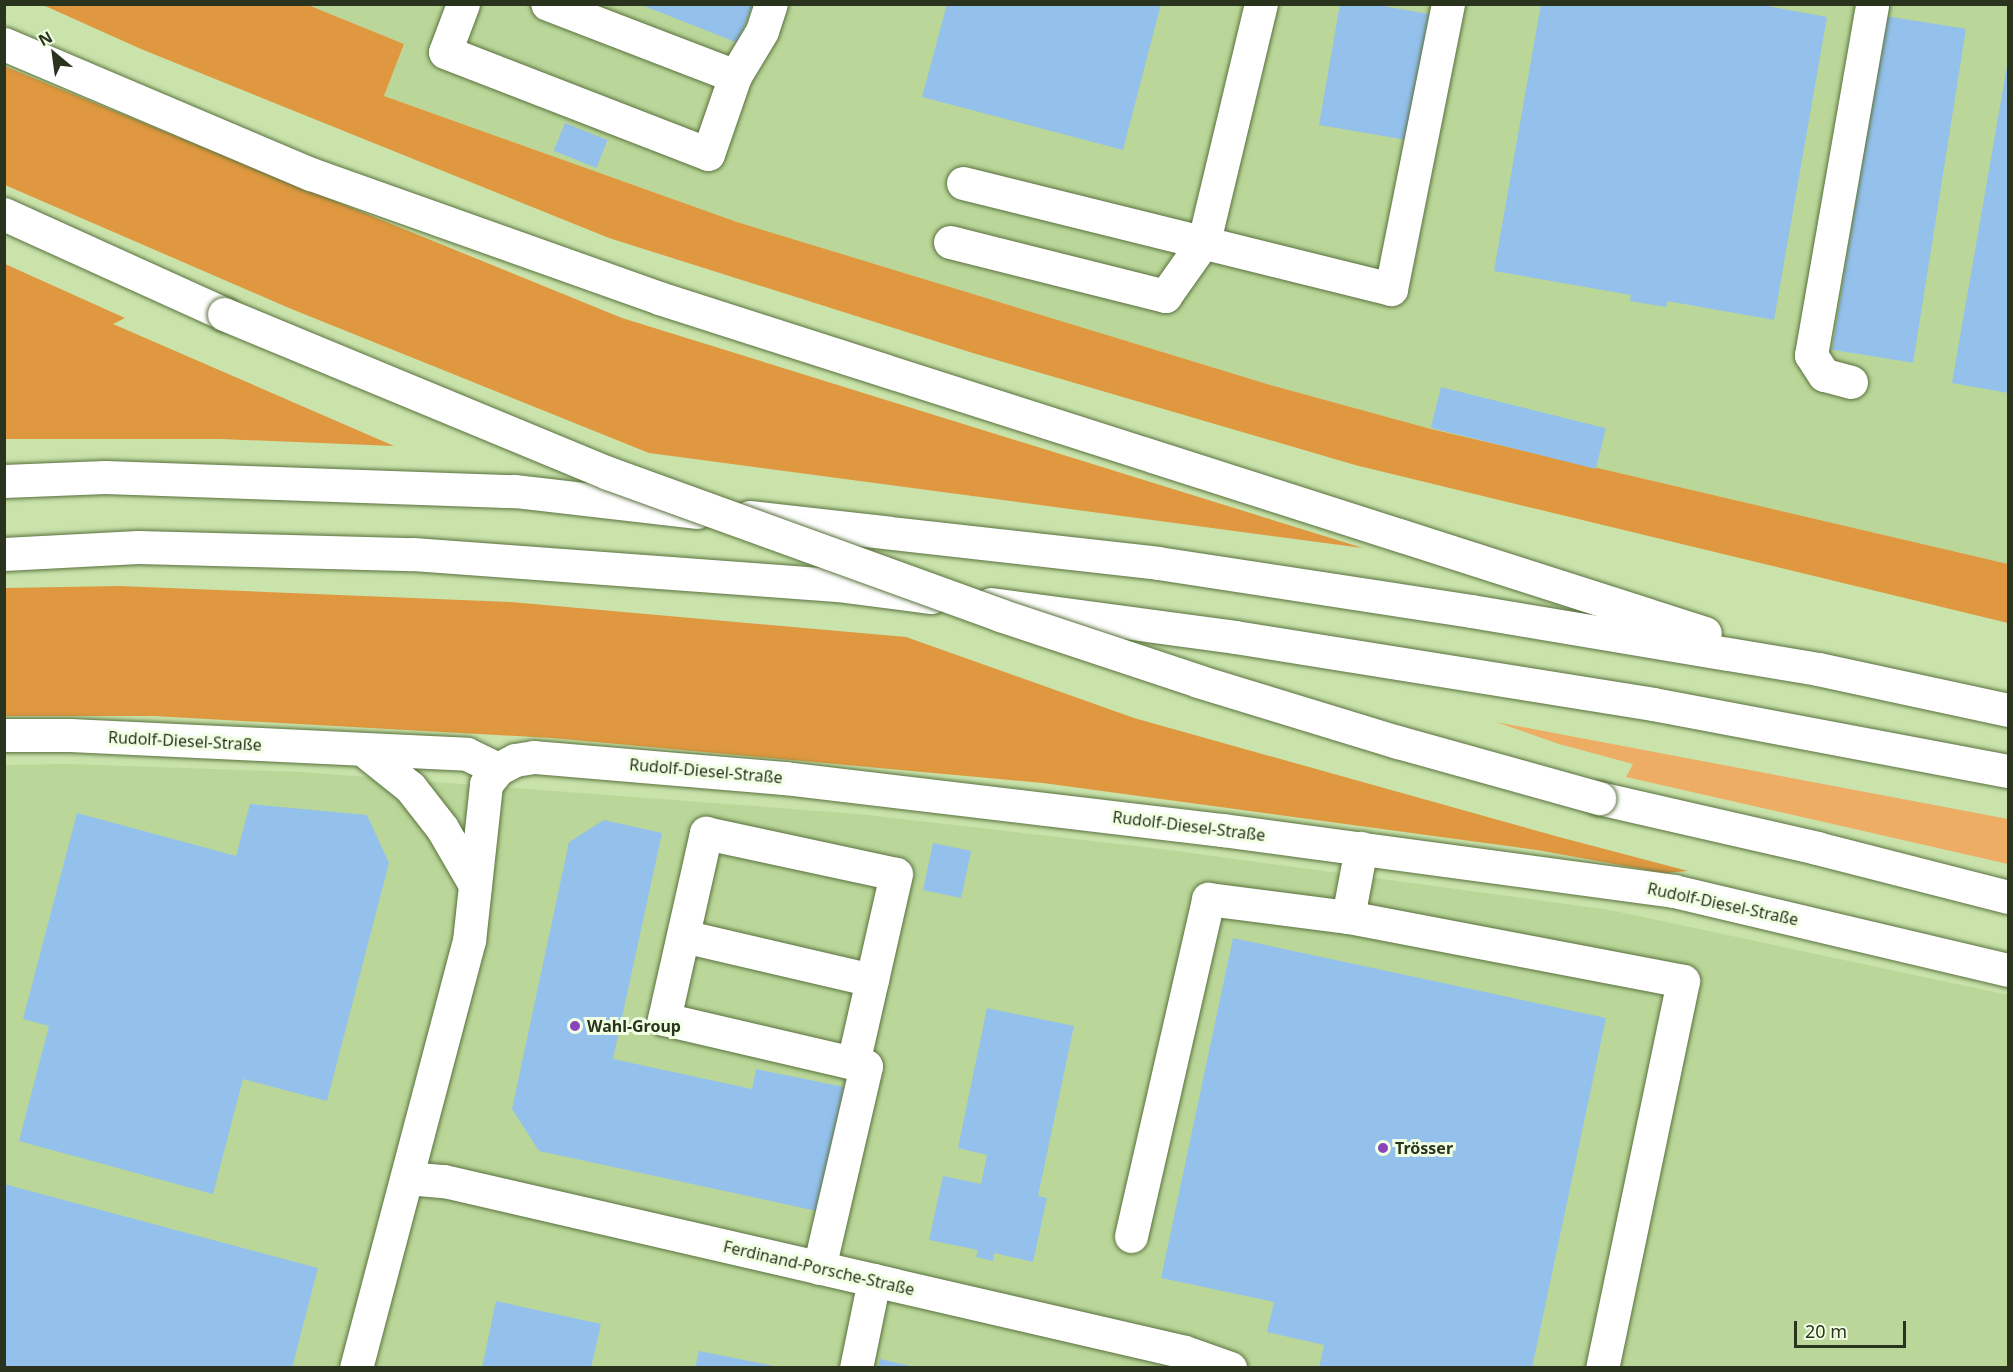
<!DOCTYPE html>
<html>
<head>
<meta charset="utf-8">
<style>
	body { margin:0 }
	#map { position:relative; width:2013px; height:1372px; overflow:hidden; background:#c9e3ab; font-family:"Noto Sans",sans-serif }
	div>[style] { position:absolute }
	.built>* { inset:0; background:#bad799 }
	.green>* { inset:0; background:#edad65 }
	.forest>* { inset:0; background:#df983f }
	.building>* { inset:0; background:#94c0ec; transform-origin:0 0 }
	.roads { filter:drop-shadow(0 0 2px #5a713e) drop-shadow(0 0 2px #5a713e) }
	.minor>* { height:33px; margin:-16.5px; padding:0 16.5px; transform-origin:16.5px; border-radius:16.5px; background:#fff }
	.highway>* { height:33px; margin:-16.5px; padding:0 16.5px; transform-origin:16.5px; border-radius:16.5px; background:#fff }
	.bridges { filter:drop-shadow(0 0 2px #5a713e) drop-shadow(0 0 2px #5a713e) }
	.highway-bridge>* { height:33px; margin:-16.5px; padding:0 16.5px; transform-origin:16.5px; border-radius:16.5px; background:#fff }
	.dots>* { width:16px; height:16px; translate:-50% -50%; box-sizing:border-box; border:3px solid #f1ffe3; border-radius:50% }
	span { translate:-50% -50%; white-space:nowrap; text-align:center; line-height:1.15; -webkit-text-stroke:6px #f1ffe3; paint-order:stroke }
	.street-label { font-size:16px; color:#29331e }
	.poi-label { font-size:16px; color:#29331e; font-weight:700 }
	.left { translate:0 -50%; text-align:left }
	.frame { position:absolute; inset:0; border:6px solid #29331e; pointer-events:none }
	.north { position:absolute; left:24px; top:24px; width:60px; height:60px; -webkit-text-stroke:4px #f1ffe3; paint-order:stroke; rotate:331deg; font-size:16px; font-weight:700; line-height:24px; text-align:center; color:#29331e }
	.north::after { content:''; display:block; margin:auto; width:21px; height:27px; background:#29331e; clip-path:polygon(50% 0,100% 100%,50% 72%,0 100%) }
	.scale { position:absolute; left:1794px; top:1321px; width:112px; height:27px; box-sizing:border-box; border:3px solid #29331e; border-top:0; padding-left:8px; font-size:18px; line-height:21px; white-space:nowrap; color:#29331e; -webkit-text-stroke:4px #f1ffe3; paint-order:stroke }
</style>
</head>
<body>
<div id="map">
	<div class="built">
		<i style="clip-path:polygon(308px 5px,2008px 5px,2008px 564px,1431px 429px,1274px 386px,737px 222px,384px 96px,404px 44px)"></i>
		<i style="clip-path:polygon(69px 764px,303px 772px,859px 814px,1162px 849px,1610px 910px,2008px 995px,2008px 1367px,5px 1367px,4px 765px)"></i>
	</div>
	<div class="green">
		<i style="clip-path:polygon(1496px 722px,2008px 819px,2008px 864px,1626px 777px,1633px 764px,1559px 744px)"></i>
	</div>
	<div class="forest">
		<i style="clip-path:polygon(43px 5px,308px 5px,404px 44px,384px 96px,737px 222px,1274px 386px,1431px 429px,2008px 564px,2008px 623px,1355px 465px,976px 354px,609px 238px,141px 49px)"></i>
		<i style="clip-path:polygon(4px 66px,622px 318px,1363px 548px,649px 453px,289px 308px,5px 185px)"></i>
		<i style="clip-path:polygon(5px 264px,125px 318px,113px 324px,394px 446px,221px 439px,5px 439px)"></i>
		<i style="clip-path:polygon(119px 586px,511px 602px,906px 637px,1134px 718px,1559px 837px,1688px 871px,1664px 873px,1537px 850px,1043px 783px,552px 738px,154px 716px,5px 716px,4px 588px)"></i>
	</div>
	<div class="building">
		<i style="clip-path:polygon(639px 4px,753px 4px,738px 43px)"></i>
		<i style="clip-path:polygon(947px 4px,1161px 4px,1123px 150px,922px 97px)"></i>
		<i style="clip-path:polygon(1340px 4px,1372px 4px,1429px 14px,1407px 140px,1319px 125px)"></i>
		<i style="clip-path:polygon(1541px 4px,1757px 4px,1827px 17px,1774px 320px,1667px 301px,1666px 307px,1630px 301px,1631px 295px,1494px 271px)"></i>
		<i style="left:1885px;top:16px;width:82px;height:338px;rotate:9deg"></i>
		<i style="clip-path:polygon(2007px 66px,2008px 66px,2008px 393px,1952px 383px)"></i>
		<i style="left:565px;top:123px;width:46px;height:30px;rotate:22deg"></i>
		<i style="left:1441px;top:387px;width:170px;height:42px;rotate:14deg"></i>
		<i style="clip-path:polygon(250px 804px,367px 815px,389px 863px,327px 1101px,243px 1079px,213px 1194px,19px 1141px,49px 1026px,23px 1019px,77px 813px,236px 856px)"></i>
		<i style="clip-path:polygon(604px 820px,662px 833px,613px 1059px,752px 1089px,756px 1069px,844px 1087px,817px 1211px,539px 1151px,512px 1109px,569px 842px)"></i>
		<i style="left:933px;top:843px;width:39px;height:48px;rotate:12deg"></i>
		<i style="clip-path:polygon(1233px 938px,1606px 1018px,1532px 1368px,1319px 1368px,1324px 1345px,1267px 1332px,1274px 1302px,1161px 1278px)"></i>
		<i style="clip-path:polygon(987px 1008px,1074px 1026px,1038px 1196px,1047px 1198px,1033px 1262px,994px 1253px,993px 1261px,976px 1257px,978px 1250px,929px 1240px,943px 1176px,981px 1184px,987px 1155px,958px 1148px)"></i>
		<i style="clip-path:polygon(4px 1184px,318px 1268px,292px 1368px,4px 1368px)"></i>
		<i style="clip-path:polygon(496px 1301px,601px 1324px,591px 1368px,482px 1368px)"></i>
		<i style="clip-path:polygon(699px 1351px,774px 1366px,774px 1368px,695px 1368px)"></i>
		<i style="clip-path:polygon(880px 1359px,915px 1367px,915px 1368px,878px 1368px)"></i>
	</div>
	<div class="roads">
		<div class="minor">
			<i style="left:463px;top:4px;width:51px;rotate:110.6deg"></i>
			<i style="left:445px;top:52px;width:282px;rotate:21.2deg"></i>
			<i style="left:708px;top:154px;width:83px;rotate:-70.9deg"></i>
			<i style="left:735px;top:76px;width:201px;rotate:-159deg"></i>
			<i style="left:735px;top:76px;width:52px;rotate:-59deg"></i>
			<i style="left:762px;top:31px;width:28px;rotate:-72deg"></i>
			<i style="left:963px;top:183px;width:441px;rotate:13.9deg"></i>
			<i style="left:1391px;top:289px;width:291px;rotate:-78.7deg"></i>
			<i style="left:950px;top:242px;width:222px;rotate:14.1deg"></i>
			<i style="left:1165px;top:296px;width:67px;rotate:-54.7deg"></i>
			<i style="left:1204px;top:241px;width:244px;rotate:-76.5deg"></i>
			<i style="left:1851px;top:382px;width:28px;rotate:-165deg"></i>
			<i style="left:1824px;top:375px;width:24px;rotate:-123deg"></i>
			<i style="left:1811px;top:355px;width:356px;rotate:-80.1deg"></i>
			<i style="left:4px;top:735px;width:66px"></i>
			<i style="left:70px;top:735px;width:397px;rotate:2.7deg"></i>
			<i style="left:467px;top:754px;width:34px;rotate:26deg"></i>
			<i style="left:365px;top:751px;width:58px;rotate:38.7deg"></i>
			<i style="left:410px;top:787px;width:52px;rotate:52deg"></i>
			<i style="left:442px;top:828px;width:66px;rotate:59.9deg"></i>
			<i style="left:1361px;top:848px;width:70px;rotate:100.7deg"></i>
			<i style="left:1348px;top:917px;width:341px;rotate:10.8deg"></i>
			<i style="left:1683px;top:981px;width:395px;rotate:101.8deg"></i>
			<i style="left:683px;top:936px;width:194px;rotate:13.1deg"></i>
			<i style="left:407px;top:1178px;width:37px;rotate:5deg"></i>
			<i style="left:444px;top:1181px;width:760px;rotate:12.99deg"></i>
			<i style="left:1185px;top:1352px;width:48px;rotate:19.6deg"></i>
			<i style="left:1131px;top:1236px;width:346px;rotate:-77.1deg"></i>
			<i style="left:1208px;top:899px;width:141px;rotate:7.3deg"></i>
			<i style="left:819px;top:1268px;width:207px;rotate:-76.9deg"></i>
			<i style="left:866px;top:1066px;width:13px;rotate:-167deg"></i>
			<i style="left:853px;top:1063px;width:194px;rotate:-166.9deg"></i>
			<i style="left:664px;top:1019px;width:191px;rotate:-77.3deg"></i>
			<i style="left:706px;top:833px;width:194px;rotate:12.2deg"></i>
			<i style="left:896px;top:874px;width:194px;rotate:102.8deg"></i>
			<i style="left:356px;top:1368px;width:442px;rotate:-75.2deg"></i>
			<i style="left:469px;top:941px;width:158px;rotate:-83.8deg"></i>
			<i style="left:486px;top:784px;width:19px;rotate:-51deg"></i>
			<i style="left:498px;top:769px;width:19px;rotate:-28deg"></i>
			<i style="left:515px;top:760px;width:19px;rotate:-9deg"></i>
			<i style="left:534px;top:757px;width:252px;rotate:4.8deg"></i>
			<i style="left:785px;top:778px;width:441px;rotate:6.8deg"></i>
			<i style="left:1223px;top:830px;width:455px;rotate:7.7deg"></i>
			<i style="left:1674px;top:891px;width:343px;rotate:13.3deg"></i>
			<i style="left:856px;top:1368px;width:90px;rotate:-78.4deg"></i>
		</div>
		<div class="highway">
			<i style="left:4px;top:44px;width:333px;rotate:23deg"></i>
			<i style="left:311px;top:174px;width:369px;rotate:19.6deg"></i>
			<i style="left:659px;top:298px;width:1098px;rotate:17.76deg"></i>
			<i style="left:4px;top:214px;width:242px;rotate:24.4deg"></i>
			<i style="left:4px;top:481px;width:101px;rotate:-2.3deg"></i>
			<i style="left:105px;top:477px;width:410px;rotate:2deg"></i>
			<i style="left:515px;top:491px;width:183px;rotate:6.6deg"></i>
			<i style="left:749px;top:517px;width:412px;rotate:6.4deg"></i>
			<i style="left:1158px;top:563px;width:317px;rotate:8.7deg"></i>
			<i style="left:1471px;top:611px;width:352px;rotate:9.5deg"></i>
			<i style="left:1818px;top:669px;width:194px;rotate:12.2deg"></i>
			<i style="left:4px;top:554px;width:134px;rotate:-3deg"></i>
			<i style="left:138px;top:547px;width:275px;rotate:1.5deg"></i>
			<i style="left:413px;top:554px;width:425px;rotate:4.2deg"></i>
			<i style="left:837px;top:585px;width:95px;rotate:7.3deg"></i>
			<i style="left:991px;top:604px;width:246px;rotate:7.7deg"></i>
			<i style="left:1235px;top:637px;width:423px;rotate:9.1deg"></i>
			<i style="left:1653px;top:704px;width:361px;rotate:10.7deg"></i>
			<i style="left:1599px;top:798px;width:224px;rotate:12.9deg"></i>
			<i style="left:1817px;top:848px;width:197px;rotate:14.4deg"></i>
		</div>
	</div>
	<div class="bridges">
		<div class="highway-bridge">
			<i style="left:224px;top:314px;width:416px;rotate:22.5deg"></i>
			<i style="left:608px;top:473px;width:417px;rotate:19.9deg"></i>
			<i style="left:1000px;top:615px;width:209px;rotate:18.4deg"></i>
			<i style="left:1198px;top:681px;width:209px;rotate:17deg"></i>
			<i style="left:1398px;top:742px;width:209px;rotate:15.6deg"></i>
		</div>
	</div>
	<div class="dots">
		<i style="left:575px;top:1026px;background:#8945b9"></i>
		<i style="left:1383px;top:1148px;background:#8945b9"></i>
	</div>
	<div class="street-label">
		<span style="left:185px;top:741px;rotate:3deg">Rudolf-Diesel-Straße</span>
		<span style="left:706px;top:771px;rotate:5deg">Rudolf-Diesel-Straße</span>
		<span style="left:1189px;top:826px;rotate:7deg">Rudolf-Diesel-Straße</span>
		<span style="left:1723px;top:904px;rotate:12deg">Rudolf-Diesel-Straße</span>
		<span style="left:819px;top:1268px;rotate:13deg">Ferdinand-Porsche-Straße</span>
	</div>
	<div class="poi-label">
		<span class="left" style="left:587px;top:1026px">Wahl-Group</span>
		<span class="left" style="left:1395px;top:1148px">Trösser</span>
	</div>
	<div class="frame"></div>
	<div class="north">N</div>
	<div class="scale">20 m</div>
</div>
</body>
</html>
